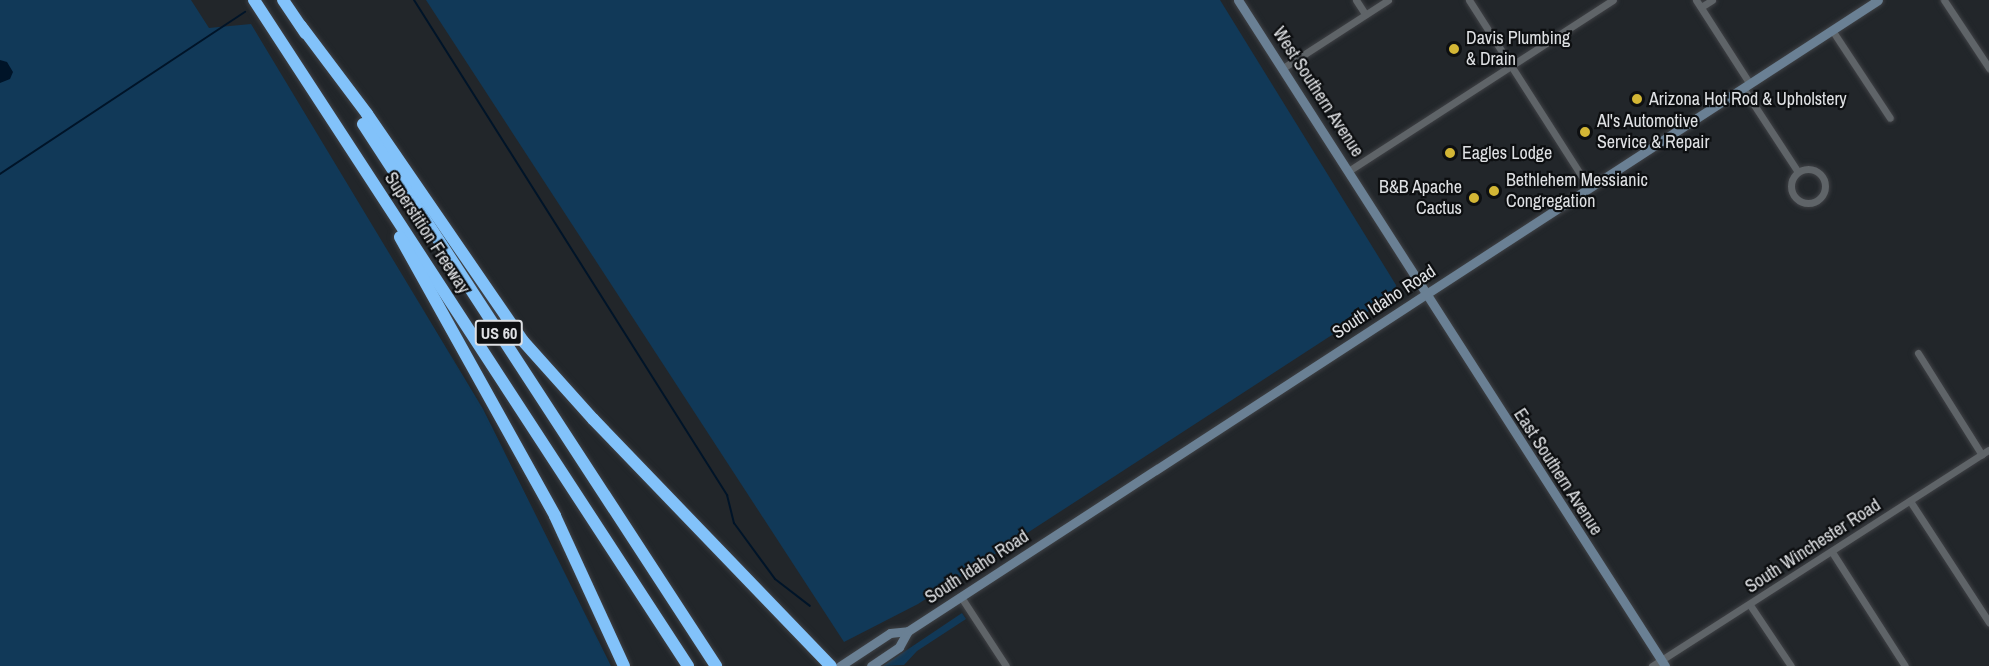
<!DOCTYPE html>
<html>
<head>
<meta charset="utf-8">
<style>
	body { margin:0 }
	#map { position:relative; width:1989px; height:666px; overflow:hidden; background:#22262a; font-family:"Archivo Narrow",sans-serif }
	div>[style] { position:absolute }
	.green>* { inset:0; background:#113958 }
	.water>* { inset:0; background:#001428 }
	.stream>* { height:2px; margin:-1px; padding:0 1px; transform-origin:1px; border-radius:1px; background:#001428 }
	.roads { filter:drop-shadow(0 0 2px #3f4145) drop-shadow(0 0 2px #3f4145) }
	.minor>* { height:7px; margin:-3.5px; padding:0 3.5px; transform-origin:3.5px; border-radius:3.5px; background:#5f6468 }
	.minor>.ring { margin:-3.5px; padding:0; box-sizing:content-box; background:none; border:7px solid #5f6468; border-radius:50% }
	.secondary>* { height:9px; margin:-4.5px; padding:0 4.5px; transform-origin:4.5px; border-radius:4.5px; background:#6a8094 }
	.motorway>* { height:12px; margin:-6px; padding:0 6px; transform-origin:6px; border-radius:6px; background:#82c2fa }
	.dots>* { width:16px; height:16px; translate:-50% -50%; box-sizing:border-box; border:3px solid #0d0f11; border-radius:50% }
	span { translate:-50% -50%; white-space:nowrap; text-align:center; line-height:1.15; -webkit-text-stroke:4.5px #0d0f11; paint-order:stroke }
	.shield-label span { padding:2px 4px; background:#0d0f11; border:2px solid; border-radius:4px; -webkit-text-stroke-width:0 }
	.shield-label { font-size:16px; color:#dfe1e4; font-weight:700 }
	.poi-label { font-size:18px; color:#dfe1e4 }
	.left { translate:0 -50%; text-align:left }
	.right { translate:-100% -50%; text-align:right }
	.street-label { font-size:18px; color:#dfe1e4 }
</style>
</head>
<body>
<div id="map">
	<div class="green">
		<i style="clip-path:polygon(0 0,191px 0,209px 28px,251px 24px,483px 409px,611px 666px,0 666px)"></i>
		<i style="clip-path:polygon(426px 0,1220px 0,1396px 285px,1395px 294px,918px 604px,844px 642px)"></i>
		<i style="clip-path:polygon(962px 613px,966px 619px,917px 651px,904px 665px,883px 666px)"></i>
	</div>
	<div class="water">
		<i style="clip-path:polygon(0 60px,7px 62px,13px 72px,10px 79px,0 83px)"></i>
	</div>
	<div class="stream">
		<i style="left:414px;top:0;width:586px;rotate:57.69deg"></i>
		<i style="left:727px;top:495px;width:29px;rotate:76deg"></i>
		<i style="left:734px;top:523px;width:69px;rotate:53.8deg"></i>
		<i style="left:775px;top:579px;width:44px;rotate:37.6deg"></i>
		<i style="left:0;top:174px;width:294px;rotate:-33.5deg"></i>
	</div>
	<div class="roads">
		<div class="minor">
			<i style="left:1356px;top:0;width:17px;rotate:57deg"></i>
			<i style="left:1469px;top:0;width:223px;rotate:57.4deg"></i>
			<i style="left:1696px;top:0;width:100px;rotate:57.3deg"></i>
			<i style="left:1944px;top:0;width:82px;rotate:56.5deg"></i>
			<i style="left:1701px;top:7px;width:13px;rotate:-32deg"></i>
			<i style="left:1832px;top:30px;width:105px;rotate:56.6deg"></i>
			<i style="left:1283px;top:68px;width:125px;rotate:-32.9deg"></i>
			<i style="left:1743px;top:88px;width:100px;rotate:56.8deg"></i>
			<i class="ring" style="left:1791px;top:169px;width:27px;height:27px"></i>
			<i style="left:1350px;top:170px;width:313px;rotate:-32.9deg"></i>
			<i style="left:1918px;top:353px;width:120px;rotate:57.9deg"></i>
			<i style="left:1910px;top:501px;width:145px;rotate:56.9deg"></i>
			<i style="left:1832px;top:552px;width:135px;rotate:57.4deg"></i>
			<i style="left:961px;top:597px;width:82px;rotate:56.9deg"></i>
			<i style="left:1750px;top:605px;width:73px;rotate:56.1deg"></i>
			<i style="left:1652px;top:666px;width:400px;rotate:-32.7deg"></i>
		</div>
		<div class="secondary">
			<i style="left:1238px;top:0;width:791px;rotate:57.33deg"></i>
			<i style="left:840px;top:666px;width:60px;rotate:-33.4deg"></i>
			<i style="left:890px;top:633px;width:18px;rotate:-6deg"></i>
			<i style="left:871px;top:666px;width:34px;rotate:-34deg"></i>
			<i style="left:899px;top:647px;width:18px;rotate:-61deg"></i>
			<i style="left:908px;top:631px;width:1157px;rotate:-33.04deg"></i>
		</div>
		<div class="motorway">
			<i style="left:254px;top:0;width:795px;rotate:56.91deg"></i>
			<i style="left:283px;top:0;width:40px;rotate:56deg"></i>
			<i style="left:301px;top:26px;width:110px;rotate:53.1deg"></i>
			<i style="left:367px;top:114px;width:275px;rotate:55.5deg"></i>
			<i style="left:523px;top:341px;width:105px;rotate:48.1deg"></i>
			<i style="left:593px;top:419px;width:343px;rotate:46.1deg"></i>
			<i style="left:363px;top:124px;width:647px;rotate:56.92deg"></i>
			<i style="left:400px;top:237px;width:319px;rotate:60.9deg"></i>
			<i style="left:555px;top:516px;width:165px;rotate:65.3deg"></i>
		</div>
	</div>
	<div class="dots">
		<i style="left:1454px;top:49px;background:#d3b635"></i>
		<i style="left:1637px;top:99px;background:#d3b635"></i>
		<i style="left:1585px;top:132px;background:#d3b635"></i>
		<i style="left:1450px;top:153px;background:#d3b635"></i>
		<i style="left:1494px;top:191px;background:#d3b635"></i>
		<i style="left:1474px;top:198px;background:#d3b635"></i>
	</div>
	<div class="shield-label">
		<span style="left:499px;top:333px">US 60</span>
	</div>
	<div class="poi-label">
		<span class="left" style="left:1466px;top:49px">Davis Plumbing<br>&amp; Drain</span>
		<span class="left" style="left:1649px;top:99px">Arizona Hot Rod &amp; Upholstery</span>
		<span class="left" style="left:1597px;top:132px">Al's Automotive<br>Service &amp; Repair</span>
		<span class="left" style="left:1462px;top:153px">Eagles Lodge</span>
		<span class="left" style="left:1506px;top:191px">Bethlehem Messianic<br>Congregation</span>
		<span class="right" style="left:1462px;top:198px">B&amp;B Apache<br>Cactus</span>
	</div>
	<div class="street-label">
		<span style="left:1318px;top:92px;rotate:57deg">West Southern Avenue</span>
		<span style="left:427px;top:233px;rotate:57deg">Superstition Freeway</span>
		<span style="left:1384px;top:302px;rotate:-33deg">South Idaho Road</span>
		<span style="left:1558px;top:472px;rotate:57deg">East Southern Avenue</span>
		<span style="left:1813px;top:546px;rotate:-33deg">South Winchester Road</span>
		<span style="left:977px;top:567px;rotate:-33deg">South Idaho Road</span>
	</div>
</div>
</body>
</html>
